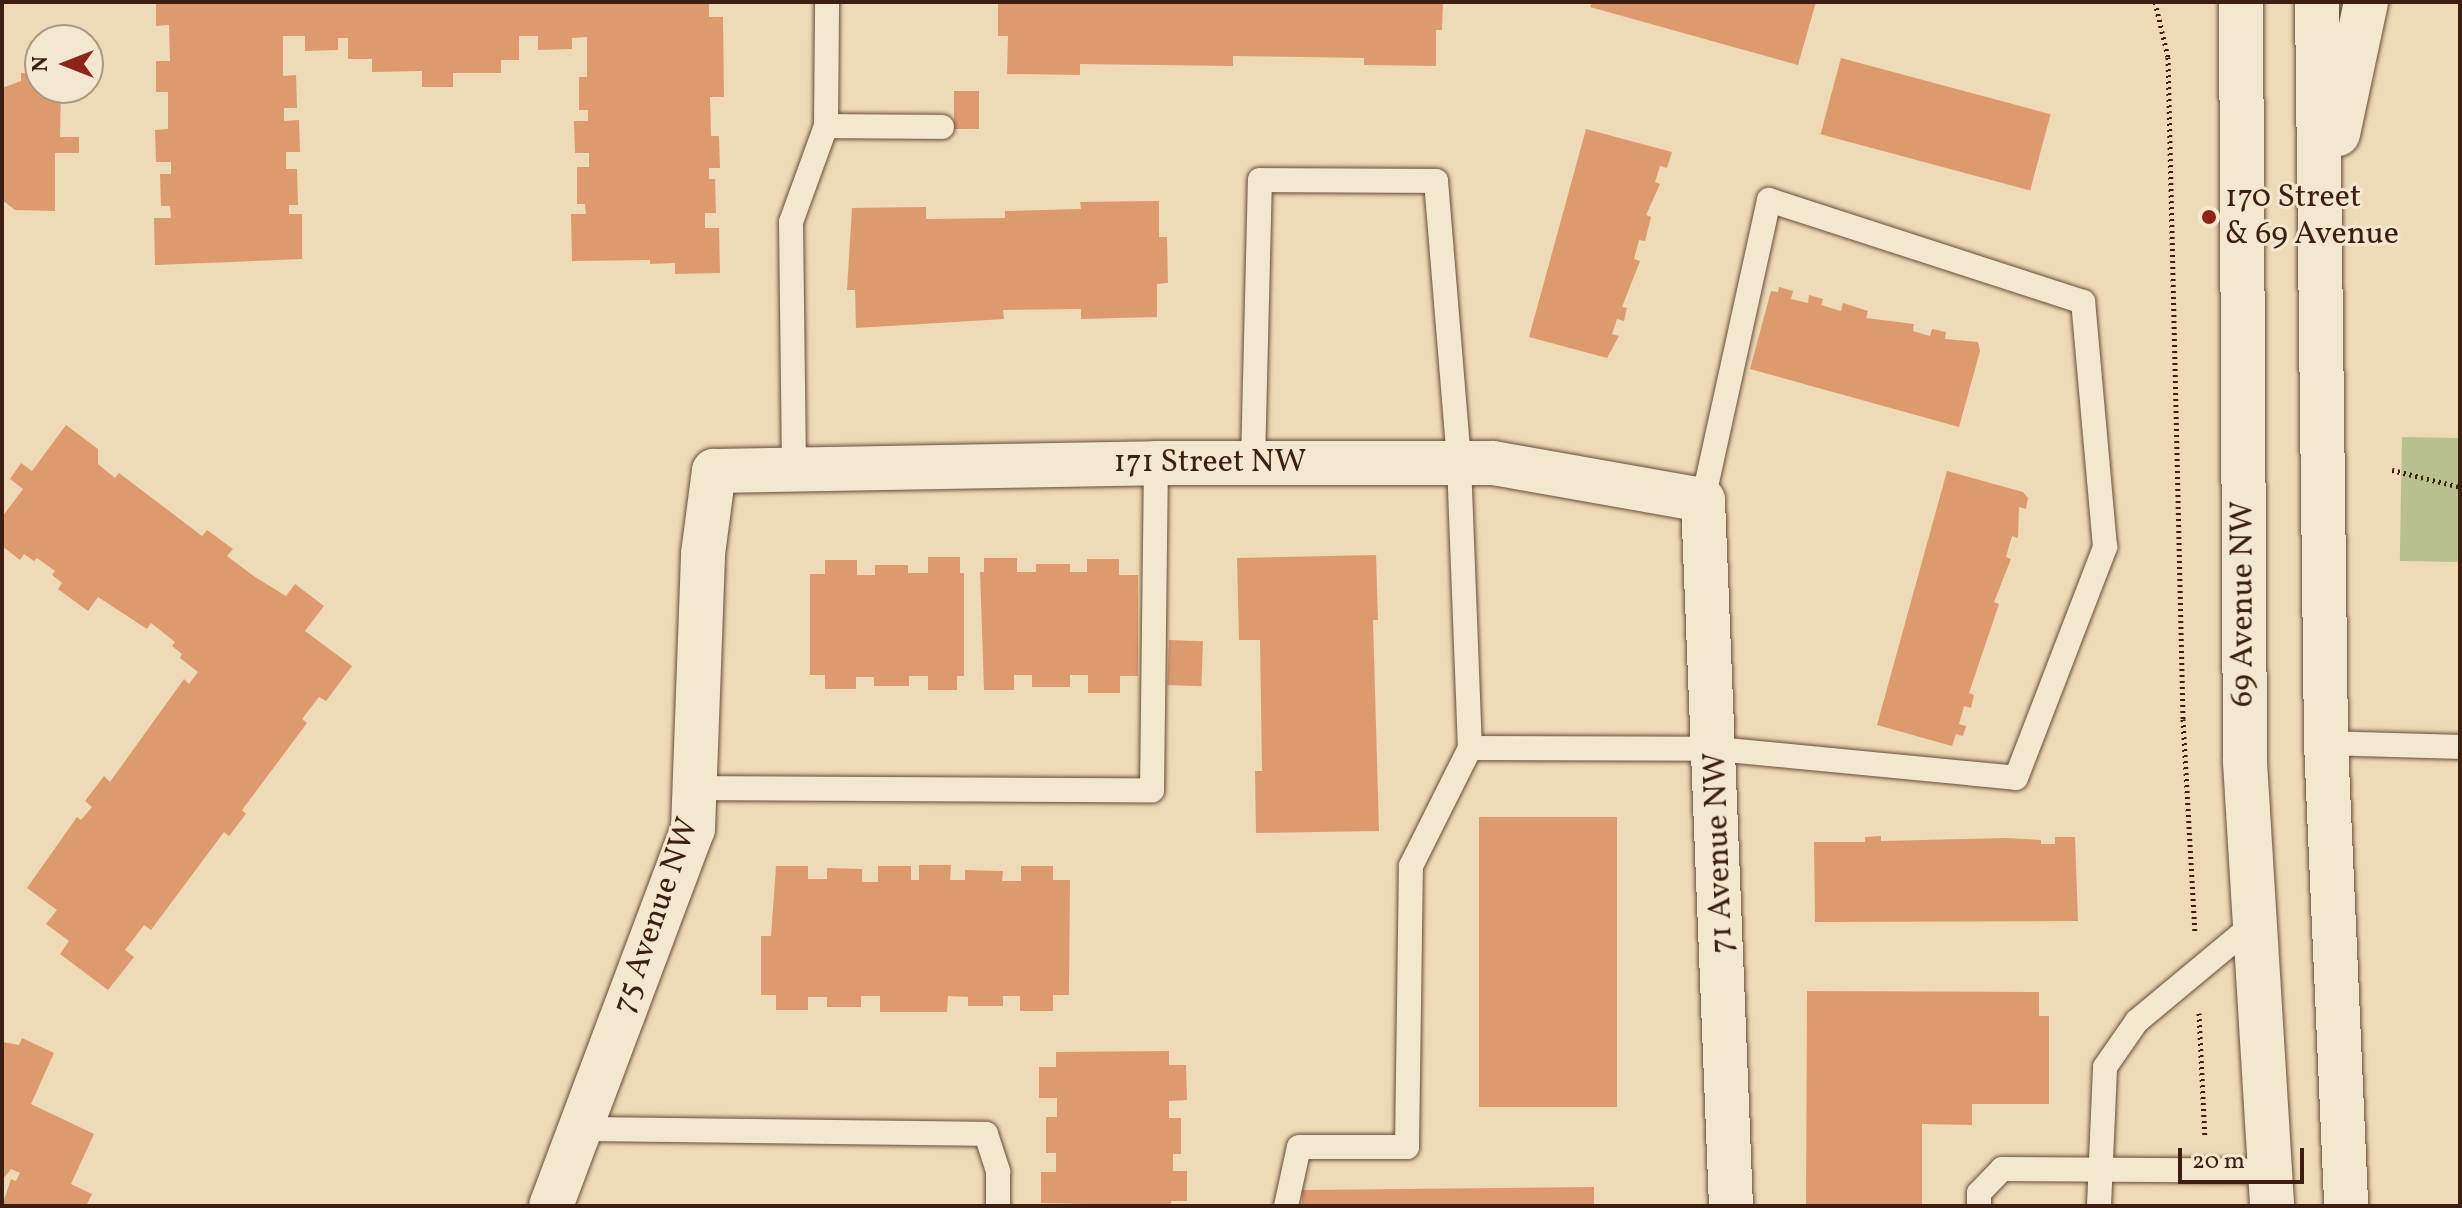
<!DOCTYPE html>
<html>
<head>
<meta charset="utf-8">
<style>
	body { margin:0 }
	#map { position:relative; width:2462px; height:1208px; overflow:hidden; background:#eedab6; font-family:Vollkorn,serif }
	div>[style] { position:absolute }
	.green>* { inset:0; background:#b8c08e; transform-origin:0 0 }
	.building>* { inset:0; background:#de9a6f; transform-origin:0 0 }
	.path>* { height:5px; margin-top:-2.5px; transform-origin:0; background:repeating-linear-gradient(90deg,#3c1e12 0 2px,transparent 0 6px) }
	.roads { filter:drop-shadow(0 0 2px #684d3b) drop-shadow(0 0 2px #684d3b) }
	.service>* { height:24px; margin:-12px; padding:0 12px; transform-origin:12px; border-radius:12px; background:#f4e7d0 }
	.minor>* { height:44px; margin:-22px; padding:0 22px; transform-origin:22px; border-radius:22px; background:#f4e7d0 }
	.secondary>* { height:44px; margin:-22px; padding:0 22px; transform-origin:22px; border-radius:22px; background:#f4e7d0 }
	.dots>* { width:22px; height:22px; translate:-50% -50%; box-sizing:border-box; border:4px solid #f4e7d0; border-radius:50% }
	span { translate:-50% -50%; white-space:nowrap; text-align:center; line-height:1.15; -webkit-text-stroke:6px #f4e7d0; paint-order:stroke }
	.poi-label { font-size:32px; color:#3c1e12 }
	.left { translate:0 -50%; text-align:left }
	.street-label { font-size:32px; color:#3c1e12 }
	.frame { position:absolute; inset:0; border:4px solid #3c1e12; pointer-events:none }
	.north { position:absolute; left:24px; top:24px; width:80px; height:80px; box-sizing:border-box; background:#f4e7d0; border:2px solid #aa9784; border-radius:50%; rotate:270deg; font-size:22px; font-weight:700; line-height:32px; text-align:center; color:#3c1e12 }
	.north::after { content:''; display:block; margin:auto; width:28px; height:36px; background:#8f2418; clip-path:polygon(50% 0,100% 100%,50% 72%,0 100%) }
	.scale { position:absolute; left:2178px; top:1148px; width:126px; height:36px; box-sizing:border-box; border:4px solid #3c1e12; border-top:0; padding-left:10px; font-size:24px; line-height:28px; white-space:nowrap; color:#3c1e12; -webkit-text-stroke:6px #f4e7d0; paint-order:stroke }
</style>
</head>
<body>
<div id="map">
	<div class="green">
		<i style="left:2402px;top:437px;width:58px;height:124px;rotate:1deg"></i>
	</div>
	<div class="building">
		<i style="clip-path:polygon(156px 2px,709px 2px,709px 17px,723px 17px,724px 97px,710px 97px,711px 136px,719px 136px,720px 168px,709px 168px,709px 179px,715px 179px,716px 213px,705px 213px,705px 228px,719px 228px,720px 273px,675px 274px,675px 263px,650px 264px,650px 260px,572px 261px,571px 214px,586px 214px,585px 204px,577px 204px,577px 167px,589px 167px,589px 153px,575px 153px,574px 121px,588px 121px,588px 110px,579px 110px,579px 77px,587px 77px,587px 37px,572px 38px,572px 49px,538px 50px,538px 36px,519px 36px,519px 60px,501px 60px,501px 73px,453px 73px,453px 87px,422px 87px,422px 71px,372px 72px,372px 59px,348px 59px,348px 38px,338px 38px,338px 50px,305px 51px,305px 36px,283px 36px,283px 76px,296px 75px,297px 108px,284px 108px,284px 121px,299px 120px,300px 152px,286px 152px,286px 169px,297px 169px,298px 205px,289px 205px,289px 214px,302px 214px,302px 259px,155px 265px,154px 218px,171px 218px,170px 206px,161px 206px,160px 174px,171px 174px,171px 162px,156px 162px,155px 130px,168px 129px,168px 92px,156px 92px,156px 61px,170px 61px,169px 25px,156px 26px)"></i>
		<i style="clip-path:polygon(998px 2px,1443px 2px,1442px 30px,1436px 30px,1436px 66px,1364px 65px,1364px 58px,1233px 56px,1233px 66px,1080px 64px,1080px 75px,1007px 74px,1008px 36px,998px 36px)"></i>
		<i style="clip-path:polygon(1592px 2px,1816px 2px,1798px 65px,1590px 7px)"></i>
		<i style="left:1841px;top:58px;width:217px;height:79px;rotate:15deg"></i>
		<i style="clip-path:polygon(21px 73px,40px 74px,40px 88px,61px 88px,60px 137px,79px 137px,79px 153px,55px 153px,55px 211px,15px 210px,2px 200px,2px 88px,21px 81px)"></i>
		<i style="left:979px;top:91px;width:38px;height:25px;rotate:90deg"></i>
		<i style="clip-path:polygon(1586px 129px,1672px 152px,1667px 168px,1660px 166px,1655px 182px,1660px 184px,1646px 215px,1651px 217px,1645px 241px,1639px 240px,1634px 259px,1640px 261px,1622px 307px,1627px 308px,1624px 321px,1617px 319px,1612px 334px,1619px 336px,1607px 358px,1529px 337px)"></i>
		<i style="clip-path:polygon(1159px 201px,1159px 237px,1167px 237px,1168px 283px,1157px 284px,1157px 317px,1081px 319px,1081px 309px,1003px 310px,1004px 319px,856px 328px,855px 290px,847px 290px,852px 208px,926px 207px,926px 219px,1005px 218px,1005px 211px,1081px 209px,1080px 202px)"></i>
		<i style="clip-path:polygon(1779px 287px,1793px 291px,1791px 299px,1808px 303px,1809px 295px,1823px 299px,1821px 305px,1841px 311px,1843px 303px,1868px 311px,1866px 318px,1914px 324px,1913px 331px,1930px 336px,1932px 329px,1946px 332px,1945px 339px,1978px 342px,1980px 351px,1959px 427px,1750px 369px,1771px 291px,1778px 292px)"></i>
		<i style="clip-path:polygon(66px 425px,98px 449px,98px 464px,115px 478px,119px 473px,202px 536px,207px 530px,233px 549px,227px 556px,255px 577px,286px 596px,295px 584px,324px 606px,305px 631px,352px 666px,326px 701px,319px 697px,302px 719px,307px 723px,242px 810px,246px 814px,229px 836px,224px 832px,151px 930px,144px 925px,125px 950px,134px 957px,108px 990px,60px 954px,69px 941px,46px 924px,57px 910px,27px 888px,77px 817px,81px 820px,92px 807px,85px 801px,104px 776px,110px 782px,184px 679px,189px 684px,198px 672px,180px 658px,182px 654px,172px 646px,175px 642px,151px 623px,147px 629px,98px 597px,88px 611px,58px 589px,62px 583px,52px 575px,55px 571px,37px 558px,34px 561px,24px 554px,20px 560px,2px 546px,2px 517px,23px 489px,10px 479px,21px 463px,32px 471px)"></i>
		<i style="clip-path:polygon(1947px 471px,2023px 492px,2028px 498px,2026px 509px,2019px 507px,2018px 538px,2012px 536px,2006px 557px,2011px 559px,1994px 602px,1999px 604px,1969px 693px,1974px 695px,1971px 708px,1964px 706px,1959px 724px,1966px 726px,1963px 736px,1956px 734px,1952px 746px,1877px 725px)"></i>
		<i style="clip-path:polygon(1376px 555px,1378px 620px,1373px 620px,1379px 831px,1256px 833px,1255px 771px,1262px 771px,1260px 640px,1239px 640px,1237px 558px)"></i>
		<i style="clip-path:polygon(928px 557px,960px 557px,960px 573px,964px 573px,964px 676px,957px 676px,957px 690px,928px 690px,928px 676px,909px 676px,909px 686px,874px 686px,874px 677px,856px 677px,856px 689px,825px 689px,825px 675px,810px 675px,810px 574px,825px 574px,825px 560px,857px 560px,857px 575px,875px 575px,875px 565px,908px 565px,908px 573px,928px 573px)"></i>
		<i style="clip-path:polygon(984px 558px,1017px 558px,1017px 572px,1036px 572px,1036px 564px,1070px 564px,1070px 572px,1087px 572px,1087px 559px,1119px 559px,1119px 575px,1138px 575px,1138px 676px,1120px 676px,1120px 693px,1088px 693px,1088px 675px,1070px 675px,1070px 687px,1032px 687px,1032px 675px,1014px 675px,1014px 690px,984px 690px,980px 572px,984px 572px)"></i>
		<i style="left:1169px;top:640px;width:34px;height:45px;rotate:2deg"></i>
		<i style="left:1479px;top:817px;width:138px;height:290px"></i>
		<i style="clip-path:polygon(1881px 836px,1881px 841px,2006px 838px,2041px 840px,2041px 844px,2055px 844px,2055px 837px,2075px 837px,2078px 921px,1815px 922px,1814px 842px,1865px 842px,1865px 837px)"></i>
		<i style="clip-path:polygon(919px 865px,951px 865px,950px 880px,965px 880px,965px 870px,1003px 871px,1002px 881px,1021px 881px,1021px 866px,1053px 866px,1053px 880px,1070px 880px,1069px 995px,1053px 995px,1053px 1011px,1020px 1011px,1020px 996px,1003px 996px,1003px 1006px,968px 1006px,968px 997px,948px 996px,947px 1012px,880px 1012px,880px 996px,861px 996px,861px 1007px,827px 1007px,827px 997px,808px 997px,808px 1010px,776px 1010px,776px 995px,761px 995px,761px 936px,771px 936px,776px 866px,808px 866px,808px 879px,827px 879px,827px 868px,862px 869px,862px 882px,878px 882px,878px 866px,911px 866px,911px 880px,919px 880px)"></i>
		<i style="clip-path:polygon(1807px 991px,2039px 992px,2039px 1016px,2049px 1016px,2049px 1104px,1972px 1104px,1972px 1125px,1922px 1124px,1922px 1206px,1806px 1206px)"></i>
		<i style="clip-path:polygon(22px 1038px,54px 1053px,31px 1104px,94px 1134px,71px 1184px,92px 1194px,86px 1206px,2px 1206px,11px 1179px,16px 1181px,20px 1173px,11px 1169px,2px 1180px,2px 1042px,19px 1045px)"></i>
		<i style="clip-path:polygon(1169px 1051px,1169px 1065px,1186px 1065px,1187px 1100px,1169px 1101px,1169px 1118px,1181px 1118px,1181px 1154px,1173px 1154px,1173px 1171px,1187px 1171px,1187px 1201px,1171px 1201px,1171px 1206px,1041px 1203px,1041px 1172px,1056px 1172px,1056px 1153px,1046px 1153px,1046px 1117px,1057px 1117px,1057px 1098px,1039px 1098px,1039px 1067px,1056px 1067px,1056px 1052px)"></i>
		<i style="clip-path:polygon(1594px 1187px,1594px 1206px,1302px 1206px,1302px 1190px)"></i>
	</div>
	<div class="path">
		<i style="left:2155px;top:2px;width:57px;rotate:76.7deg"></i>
		<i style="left:2168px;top:57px;width:662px;rotate:88.7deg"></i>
		<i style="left:2183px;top:719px;width:212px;rotate:86.8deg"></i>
		<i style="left:2392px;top:470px;width:70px;rotate:14deg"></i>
		<i style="left:2199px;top:1013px;width:125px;rotate:87.3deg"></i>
	</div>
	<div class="roads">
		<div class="service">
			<i style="left:826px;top:126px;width:116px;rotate:0.5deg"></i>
			<i style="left:1253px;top:463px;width:283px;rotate:-88.6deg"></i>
			<i style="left:1260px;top:180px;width:176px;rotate:0.3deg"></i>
			<i style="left:1436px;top:181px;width:283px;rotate:85.3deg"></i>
			<i style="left:1459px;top:463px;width:285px;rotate:87.8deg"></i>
			<i style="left:794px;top:467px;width:245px;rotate:-90.7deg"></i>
			<i style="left:791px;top:222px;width:102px;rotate:-70deg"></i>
			<i style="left:826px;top:126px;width:124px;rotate:-89.5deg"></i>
			<i style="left:2326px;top:743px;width:134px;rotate:1.7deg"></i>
			<i style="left:697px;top:788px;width:455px;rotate:0.3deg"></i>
			<i style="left:1152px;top:790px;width:327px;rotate:-89.3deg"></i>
			<i style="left:580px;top:1129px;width:406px;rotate:0.7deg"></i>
			<i style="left:986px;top:1134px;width:40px;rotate:72deg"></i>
			<i style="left:998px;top:1172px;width:34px;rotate:90deg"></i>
			<i style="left:1286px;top:1206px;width:60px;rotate:-77.6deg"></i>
			<i style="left:1299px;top:1147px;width:108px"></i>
			<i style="left:1407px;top:1147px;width:281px;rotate:-89.2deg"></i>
			<i style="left:1411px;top:866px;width:132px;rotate:-63.4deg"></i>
			<i style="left:1470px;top:748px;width:247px;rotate:0.2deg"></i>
			<i style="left:1717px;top:749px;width:300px;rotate:5.5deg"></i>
			<i style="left:2016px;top:778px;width:248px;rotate:-68.9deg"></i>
			<i style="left:2105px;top:547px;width:246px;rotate:-95.1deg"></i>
			<i style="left:2083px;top:302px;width:330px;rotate:-162deg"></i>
			<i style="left:1769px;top:200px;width:307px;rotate:102.4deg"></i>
			<i style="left:1979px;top:1206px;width:13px;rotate:-90deg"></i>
			<i style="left:1979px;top:1193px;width:33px;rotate:-46deg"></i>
			<i style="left:2002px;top:1169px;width:267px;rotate:0.4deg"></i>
			<i style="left:2099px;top:1206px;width:139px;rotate:-87.5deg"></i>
			<i style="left:2105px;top:1067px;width:56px;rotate:-55.2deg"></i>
			<i style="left:2137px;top:1021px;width:153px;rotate:-39.7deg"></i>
		</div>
		<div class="minor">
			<i style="left:551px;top:1206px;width:403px;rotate:-69.4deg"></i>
			<i style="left:693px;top:829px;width:275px;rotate:-87.9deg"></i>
			<i style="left:703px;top:554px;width:84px;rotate:-82.5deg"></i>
			<i style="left:714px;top:471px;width:442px;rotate:-1deg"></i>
			<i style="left:1156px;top:463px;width:337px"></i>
			<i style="left:1493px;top:463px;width:213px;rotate:10deg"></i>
			<i style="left:1703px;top:500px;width:707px;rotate:87.73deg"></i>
		</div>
		<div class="secondary">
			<i style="left:2241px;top:2px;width:760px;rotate:89.7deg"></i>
			<i style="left:2245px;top:762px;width:445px;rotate:86.5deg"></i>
			<i style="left:2317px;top:2px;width:741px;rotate:89.3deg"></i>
			<i style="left:2326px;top:743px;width:463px;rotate:87.5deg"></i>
			<i style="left:2338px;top:134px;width:135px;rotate:-78deg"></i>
		</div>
	</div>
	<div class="dots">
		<i style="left:2209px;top:217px;background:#8f2418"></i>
	</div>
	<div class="poi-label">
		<span class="left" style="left:2225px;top:217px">170 Street<br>&amp; 69 Avenue</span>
	</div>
	<div class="street-label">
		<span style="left:1210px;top:463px">171 Street NW</span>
		<span style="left:2244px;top:604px;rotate:-90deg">69 Avenue NW</span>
		<span style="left:1720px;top:853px;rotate:-92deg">71 Avenue NW</span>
		<span style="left:657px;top:916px;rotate:-71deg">75 Avenue NW</span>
	</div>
	<div class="frame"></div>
	<div class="north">N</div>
	<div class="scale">20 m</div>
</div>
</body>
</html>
